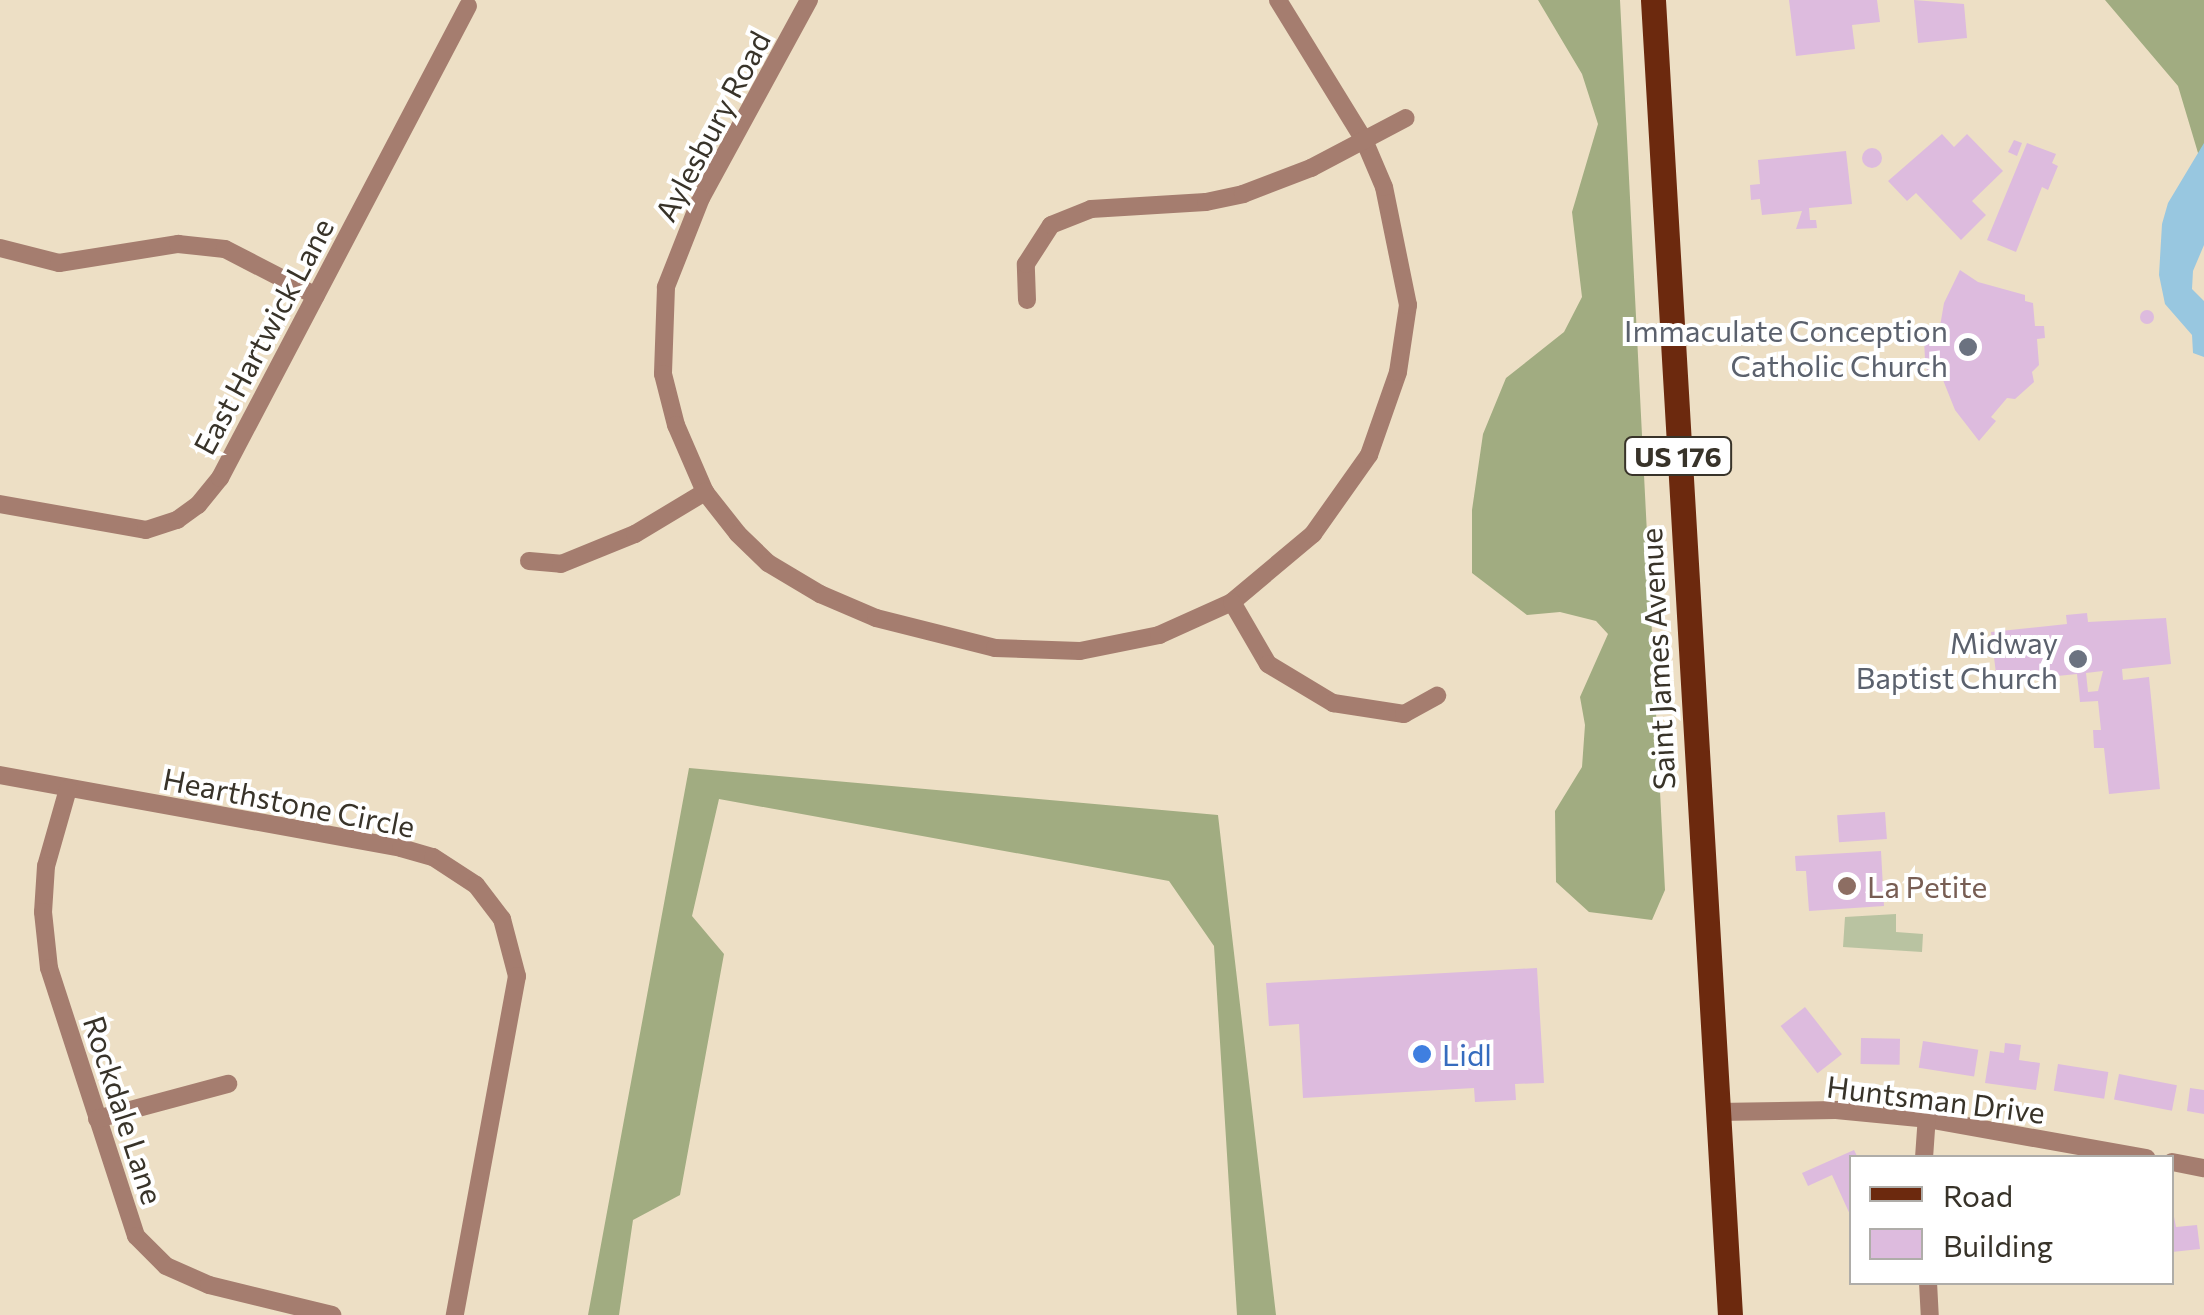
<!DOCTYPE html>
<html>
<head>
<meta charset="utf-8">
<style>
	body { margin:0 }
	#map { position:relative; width:2204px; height:1315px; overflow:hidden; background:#eddfc5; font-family:Commissioner,sans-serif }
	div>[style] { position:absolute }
	.green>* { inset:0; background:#b9c3a1 }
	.forest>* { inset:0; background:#a1ac81 }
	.water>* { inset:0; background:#98c7e0 }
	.building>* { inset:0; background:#ddbbde; transform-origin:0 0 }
	.round { border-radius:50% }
	.minor>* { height:18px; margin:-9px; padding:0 9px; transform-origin:9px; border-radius:9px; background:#a57d6f }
	.primary>* { height:25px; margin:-12.5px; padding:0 12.5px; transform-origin:12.5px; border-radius:12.5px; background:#6c290e }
	.dots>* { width:28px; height:28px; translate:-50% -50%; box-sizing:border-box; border:5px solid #fff; border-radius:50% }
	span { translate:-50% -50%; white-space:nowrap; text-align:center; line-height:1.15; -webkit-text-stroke:8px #fff; paint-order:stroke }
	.shield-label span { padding:2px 8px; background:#fff; border:2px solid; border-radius:8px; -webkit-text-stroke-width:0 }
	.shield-label { font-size:28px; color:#383329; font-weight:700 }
	.street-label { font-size:30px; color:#383329 }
	.worship-label { font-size:30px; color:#5b616d }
	.right { translate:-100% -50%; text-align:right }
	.education-label { font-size:30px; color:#785e54 }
	.left { translate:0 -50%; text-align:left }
	.shop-label { font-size:30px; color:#366cbe }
	.legend { position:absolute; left:1849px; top:1155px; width:325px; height:130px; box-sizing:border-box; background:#fff; border:2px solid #afada9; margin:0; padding:12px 18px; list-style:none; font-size:30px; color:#383329 }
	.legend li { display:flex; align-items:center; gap:20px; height:50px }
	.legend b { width:50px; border:2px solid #afada9 }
</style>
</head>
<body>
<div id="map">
	<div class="green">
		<i style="clip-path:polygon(1896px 914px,1896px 932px,1923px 934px,1922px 952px,1843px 947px,1845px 917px)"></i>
	</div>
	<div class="forest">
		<i style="clip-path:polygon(1538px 0,1620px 0,1665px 890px,1652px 920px,1589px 912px,1556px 882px,1555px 811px,1582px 767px,1585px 725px,1580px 697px,1608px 634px,1596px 621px,1560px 612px,1527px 615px,1472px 573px,1472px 510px,1483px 434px,1506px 378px,1564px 332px,1582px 297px,1572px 212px,1598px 124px,1582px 74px)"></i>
		<i style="clip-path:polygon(2105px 0,2204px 0,2204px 173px,2178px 86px)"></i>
		<i style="clip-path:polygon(689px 768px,1218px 815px,1276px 1315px,1237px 1315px,1214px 946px,1169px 881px,719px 799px,692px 916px,724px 954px,680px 1195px,633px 1220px,619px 1315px,588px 1315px)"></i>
	</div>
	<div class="water">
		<i style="clip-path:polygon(2204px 143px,2204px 245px,2193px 271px,2192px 289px,2204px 301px,2204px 357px,2193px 353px,2192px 335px,2165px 304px,2159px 275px,2162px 224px,2168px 203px)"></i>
	</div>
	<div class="building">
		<i style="clip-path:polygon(1789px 0,1877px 0,1880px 22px,1852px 25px,1855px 49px,1796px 56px)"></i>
		<i style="clip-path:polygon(1914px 0,1964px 4px,1967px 38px,1918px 43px)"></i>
		<i style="clip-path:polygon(1942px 134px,1954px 147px,1967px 134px,2003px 171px,1972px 201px,1986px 215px,1961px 240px,1916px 193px,1907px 201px,1888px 181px)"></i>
		<i style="clip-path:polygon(2014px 140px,2022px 143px,2017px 156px,2008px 152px)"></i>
		<i style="clip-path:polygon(2027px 143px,2056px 154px,2052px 163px,2058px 166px,2048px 190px,2042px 187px,2016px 252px,1987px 240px)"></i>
		<i class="round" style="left:1862px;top:148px;width:20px;height:20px"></i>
		<i style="clip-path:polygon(1846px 151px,1852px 204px,1809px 208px,1810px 220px,1816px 220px,1817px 228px,1796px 229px,1802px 211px,1762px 215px,1760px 199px,1751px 200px,1750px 185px,1760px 184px,1758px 160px)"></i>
		<i style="clip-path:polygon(1960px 270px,1978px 282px,2025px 295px,2025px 301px,2033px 303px,2035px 326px,2044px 326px,2045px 338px,2037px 339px,2039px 365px,2032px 372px,2034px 382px,2015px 399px,2007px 398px,1991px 417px,1996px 421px,1979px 441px,1955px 410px,1941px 375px,1928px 376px,1925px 359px,1924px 340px,1938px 338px,1944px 303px)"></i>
		<i class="round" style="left:2140px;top:310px;width:14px;height:14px"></i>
		<i style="clip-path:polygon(evenodd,2087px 613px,2088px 622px,2166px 618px,2171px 664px,2122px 669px,2123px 680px,2149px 677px,2160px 789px,2109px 794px,2104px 748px,2094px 748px,2093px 730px,2101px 730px,2098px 701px,2080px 702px,2077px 674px,1997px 682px,1991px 632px,2067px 624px,2066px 615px,2087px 613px,2103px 671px,2098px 691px,2088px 692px,2086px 673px,2103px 671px)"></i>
		<i style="left:1885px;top:812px;width:27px;height:48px;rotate:86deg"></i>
		<i style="clip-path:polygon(1881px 851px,1884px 906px,1809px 911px,1806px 871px,1796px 871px,1795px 856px)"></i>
		<i style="clip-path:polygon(1537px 968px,1544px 1083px,1515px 1084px,1516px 1100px,1475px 1102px,1474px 1088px,1303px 1098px,1299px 1024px,1269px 1026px,1266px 983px)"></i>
		<i style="left:1805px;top:1007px;width:60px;height:31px;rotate:52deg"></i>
		<i style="left:1861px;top:1038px;width:39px;height:26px;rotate:1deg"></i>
		<i style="left:1923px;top:1041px;width:56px;height:27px;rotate:9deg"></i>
		<i style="clip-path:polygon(2005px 1043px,2021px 1045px,2019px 1060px,2040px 1063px,2036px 1090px,1985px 1083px,1990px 1051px,2004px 1053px)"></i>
		<i style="left:2058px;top:1064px;width:51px;height:27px;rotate:9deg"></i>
		<i style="left:2119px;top:1074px;width:59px;height:26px;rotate:11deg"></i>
		<i style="clip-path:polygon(2190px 1088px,2204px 1090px,2204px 1114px,2187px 1111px)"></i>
		<i style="clip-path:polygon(1854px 1150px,1858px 1158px,1852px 1158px,1852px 1219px,1832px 1175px,1808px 1186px,1802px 1173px)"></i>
		<i style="clip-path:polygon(2172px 1206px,2176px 1227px,2197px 1225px,2200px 1249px,2172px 1252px)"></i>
	</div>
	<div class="minor">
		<i style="left:809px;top:0;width:226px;rotate:118.6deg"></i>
		<i style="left:701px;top:198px;width:96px;rotate:111.5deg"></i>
		<i style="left:666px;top:287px;width:87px;rotate:92deg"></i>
		<i style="left:663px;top:374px;width:53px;rotate:75.7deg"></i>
		<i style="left:676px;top:425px;width:73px;rotate:66.6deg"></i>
		<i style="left:705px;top:492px;width:53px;rotate:51.8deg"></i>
		<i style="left:738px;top:534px;width:42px;rotate:44deg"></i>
		<i style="left:768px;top:563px;width:61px;rotate:30.8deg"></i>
		<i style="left:820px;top:594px;width:61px;rotate:23.2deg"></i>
		<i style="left:876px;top:618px;width:123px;rotate:14.1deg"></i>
		<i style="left:995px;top:648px;width:85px;rotate:2deg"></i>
		<i style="left:1080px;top:651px;width:81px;rotate:-11.4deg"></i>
		<i style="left:1159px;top:635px;width:80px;rotate:-24.3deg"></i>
		<i style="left:1232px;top:602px;width:106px;rotate:-40deg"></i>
		<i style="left:1313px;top:534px;width:97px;rotate:-54.7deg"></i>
		<i style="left:1369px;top:455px;width:88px;rotate:-70.7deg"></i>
		<i style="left:1398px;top:372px;width:68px;rotate:-81.5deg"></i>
		<i style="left:1408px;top:305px;width:120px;rotate:-101.5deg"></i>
		<i style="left:1384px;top:187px;width:51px;rotate:-113.1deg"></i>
		<i style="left:1364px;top:140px;width:164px;rotate:-121.6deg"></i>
		<i style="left:0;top:248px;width:61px;rotate:14.3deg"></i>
		<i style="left:59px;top:263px;width:121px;rotate:-9.1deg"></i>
		<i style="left:178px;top:244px;width:47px;rotate:6.1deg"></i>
		<i style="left:225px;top:249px;width:102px;rotate:27.3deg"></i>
		<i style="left:1027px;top:300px;width:36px;rotate:-92deg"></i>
		<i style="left:1026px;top:264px;width:46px;rotate:-57.3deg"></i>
		<i style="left:1051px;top:225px;width:43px;rotate:-21.8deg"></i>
		<i style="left:1091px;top:209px;width:115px;rotate:-3.5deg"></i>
		<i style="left:1206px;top:202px;width:38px;rotate:-12deg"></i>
		<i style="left:1243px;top:194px;width:73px;rotate:-20.9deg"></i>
		<i style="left:1311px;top:168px;width:107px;rotate:-27.8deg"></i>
		<i style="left:0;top:504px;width:148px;rotate:10.1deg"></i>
		<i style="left:146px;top:530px;width:33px;rotate:-18deg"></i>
		<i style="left:177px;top:520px;width:26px;rotate:-36deg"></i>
		<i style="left:198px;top:505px;width:35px;rotate:-51deg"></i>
		<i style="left:220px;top:478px;width:533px;rotate:-62.28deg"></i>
		<i style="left:529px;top:561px;width:32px;rotate:5deg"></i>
		<i style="left:561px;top:564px;width:80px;rotate:-22.1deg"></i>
		<i style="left:635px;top:534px;width:82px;rotate:-31deg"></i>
		<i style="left:1232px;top:602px;width:72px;rotate:59.9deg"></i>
		<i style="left:1268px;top:664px;width:76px;rotate:31deg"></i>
		<i style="left:1333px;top:703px;width:72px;rotate:8.8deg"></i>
		<i style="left:1404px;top:714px;width:38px;rotate:-29deg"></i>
		<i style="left:0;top:775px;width:408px;rotate:10.3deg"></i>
		<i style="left:401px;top:848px;width:33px;rotate:16deg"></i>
		<i style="left:433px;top:857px;width:51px;rotate:33.1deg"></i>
		<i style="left:476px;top:885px;width:43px;rotate:52.6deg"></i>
		<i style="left:502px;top:919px;width:59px;rotate:75.3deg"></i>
		<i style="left:517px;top:976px;width:345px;rotate:100.4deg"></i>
		<i style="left:68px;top:789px;width:80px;rotate:105.9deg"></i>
		<i style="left:46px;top:866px;width:46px;rotate:93.7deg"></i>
		<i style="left:43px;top:912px;width:56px;rotate:83.9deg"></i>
		<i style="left:49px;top:968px;width:282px;rotate:72deg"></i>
		<i style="left:136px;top:1236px;width:42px;rotate:45deg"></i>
		<i style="left:166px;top:1266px;width:47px;rotate:23.8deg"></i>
		<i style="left:209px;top:1285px;width:127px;rotate:13.7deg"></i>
		<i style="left:1717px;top:1112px;width:119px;rotate:-1deg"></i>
		<i style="left:1836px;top:1110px;width:91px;rotate:5.6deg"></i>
		<i style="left:1927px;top:1119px;width:223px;rotate:10.1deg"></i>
		<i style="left:97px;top:1119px;width:136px;rotate:-15deg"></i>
		<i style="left:1924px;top:1158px;width:39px;rotate:-86deg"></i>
		<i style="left:2172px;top:1162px;width:33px;rotate:11deg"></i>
		<i style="left:1928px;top:1282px;width:33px;rotate:87deg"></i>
	</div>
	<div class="primary">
		<i style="left:1653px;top:0;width:1317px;rotate:86.65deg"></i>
	</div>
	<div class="dots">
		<i style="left:1968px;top:347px;background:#6b7280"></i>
		<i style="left:2078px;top:659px;background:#6b7280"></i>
		<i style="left:1847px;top:886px;background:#8d6e63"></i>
		<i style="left:1422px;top:1054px;background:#3f7fe0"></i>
	</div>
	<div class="shield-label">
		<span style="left:1678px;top:456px">US 176</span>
	</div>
	<div class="street-label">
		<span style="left:712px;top:126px;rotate:-62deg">Aylesbury Road</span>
		<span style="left:263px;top:336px;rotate:-62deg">East Hartwick Lane</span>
		<span style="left:1657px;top:659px;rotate:-93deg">Saint James Avenue</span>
		<span style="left:289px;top:802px;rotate:11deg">Hearthstone Circle</span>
		<span style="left:1936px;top:1099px;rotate:7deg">Huntsman Drive</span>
		<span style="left:124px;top:1110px;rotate:72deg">Rockdale Lane</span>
	</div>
	<div class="worship-label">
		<span class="right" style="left:1948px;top:347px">Immaculate Conception<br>Catholic Church</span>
		<span class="right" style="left:2058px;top:659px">Midway<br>Baptist Church</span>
	</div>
	<div class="education-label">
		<span class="left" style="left:1867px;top:886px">La Petite</span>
	</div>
	<div class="shop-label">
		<span class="left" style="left:1442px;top:1054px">Lidl</span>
	</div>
	<ul class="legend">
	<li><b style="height:12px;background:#6c290e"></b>Road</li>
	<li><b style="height:28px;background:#ddbbde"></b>Building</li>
	</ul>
</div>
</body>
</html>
